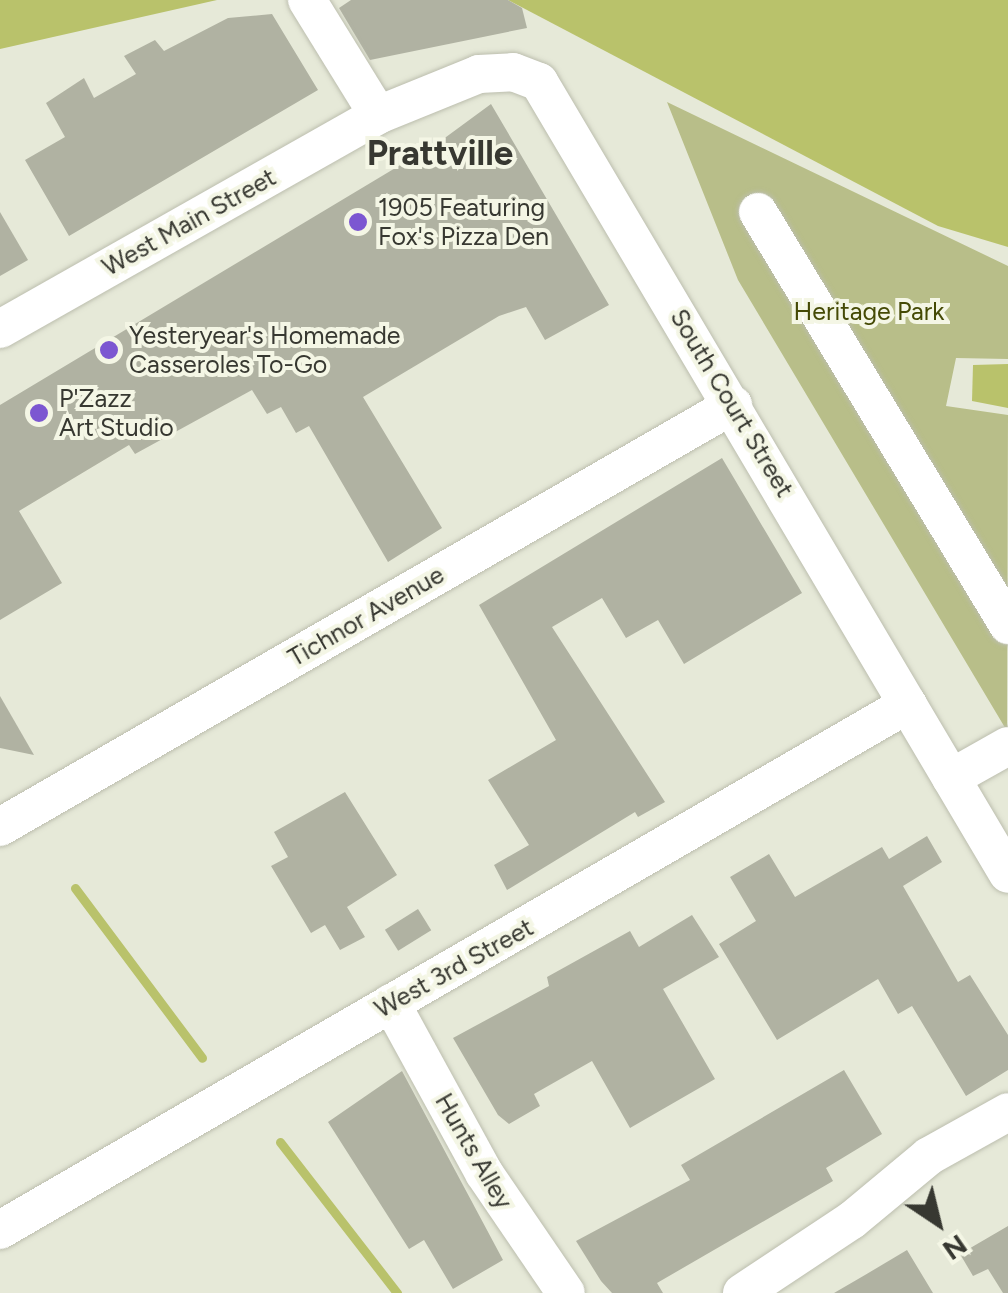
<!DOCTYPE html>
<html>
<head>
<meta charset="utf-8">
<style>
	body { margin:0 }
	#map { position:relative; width:1008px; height:1293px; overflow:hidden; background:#e6e9d8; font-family:Figtree,sans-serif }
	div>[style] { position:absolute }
	.green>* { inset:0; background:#b8be89 }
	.water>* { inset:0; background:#b9c26b }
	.stream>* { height:9px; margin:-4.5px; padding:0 4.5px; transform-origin:4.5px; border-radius:4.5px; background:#b9c26b }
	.building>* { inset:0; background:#b0b2a2; transform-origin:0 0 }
	.roads { filter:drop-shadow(0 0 2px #bcbeae) drop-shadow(0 0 2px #bcbeae) }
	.minor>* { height:38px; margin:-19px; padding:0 19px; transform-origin:19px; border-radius:19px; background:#fff }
	.dots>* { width:28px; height:28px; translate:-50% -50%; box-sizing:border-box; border:5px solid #f4f6e5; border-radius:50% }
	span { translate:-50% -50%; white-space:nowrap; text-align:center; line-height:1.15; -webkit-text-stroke:8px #f4f6e5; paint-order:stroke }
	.poi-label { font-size:25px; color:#373831 }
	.left { translate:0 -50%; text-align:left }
	.street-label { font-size:25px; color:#373831 }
	.park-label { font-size:25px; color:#454a05 }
	.district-label { font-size:35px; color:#373831; font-weight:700 }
	.north { position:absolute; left:888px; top:1173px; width:100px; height:100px; -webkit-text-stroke:8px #f4f6e5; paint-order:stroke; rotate:145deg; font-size:28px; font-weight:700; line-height:40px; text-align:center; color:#373831 }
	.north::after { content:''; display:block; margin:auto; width:35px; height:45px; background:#373831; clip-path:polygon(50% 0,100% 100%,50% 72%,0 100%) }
</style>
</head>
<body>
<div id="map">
	<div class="green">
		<i style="clip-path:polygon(667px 102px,1008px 266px,1008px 359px,956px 358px,946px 406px,1008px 415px,1007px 731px,738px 280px)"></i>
	</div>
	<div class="water">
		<i style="clip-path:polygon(0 0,217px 0,0 49px)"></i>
		<i style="clip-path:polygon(508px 0,1008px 0,1008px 247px,938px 226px)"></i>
		<i style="clip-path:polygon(1008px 364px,1008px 408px,972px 401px,973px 365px)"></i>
	</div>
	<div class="stream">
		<i style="left:75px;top:888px;width:212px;rotate:53.2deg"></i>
		<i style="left:280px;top:1142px;width:191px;rotate:52.2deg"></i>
	</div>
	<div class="building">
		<i style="clip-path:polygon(351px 0,508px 0,522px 8px,527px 28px,370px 60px,339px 8px)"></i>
		<i style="clip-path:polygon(272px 14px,318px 90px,69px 236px,25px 160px,65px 137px,46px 103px,84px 78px,94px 98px,136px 74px,124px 56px,155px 40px,164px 51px,228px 18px)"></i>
		<i style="clip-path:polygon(491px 104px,609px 305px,545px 340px,526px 307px,499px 316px,363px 397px,442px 528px,388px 562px,309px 426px,296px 433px,281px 407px,267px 414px,252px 390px,135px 454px,129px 445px,19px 511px,62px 583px,0 620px,0 405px,442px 140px)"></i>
		<i style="clip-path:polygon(0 212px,28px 260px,0 276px)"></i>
		<i style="clip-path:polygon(722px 458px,802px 593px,684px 664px,658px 620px,626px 638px,602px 598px,552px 627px,665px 802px,638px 817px,635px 812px,507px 890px,494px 865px,529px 845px,488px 780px,556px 740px,479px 605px)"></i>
		<i style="clip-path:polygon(0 696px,34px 755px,0 748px)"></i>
		<i style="clip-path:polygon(345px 792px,397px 875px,347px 907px,365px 937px,340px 950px,325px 925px,311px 933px,271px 866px,288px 857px,274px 832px)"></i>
		<i style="clip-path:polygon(927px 836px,942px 862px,903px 886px,958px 982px,970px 975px,1008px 1035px,1008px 1070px,966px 1096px,912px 1006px,898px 1014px,878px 979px,777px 1040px,719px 944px,756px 921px,730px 877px,769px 854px,795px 897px,882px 847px,889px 859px)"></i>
		<i style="left:418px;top:909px;width:25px;height:39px;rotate:58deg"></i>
		<i style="clip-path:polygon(692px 915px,719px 957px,663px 989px,715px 1079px,630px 1128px,592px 1061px,534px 1094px,540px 1106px,509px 1124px,498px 1115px,453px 1038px,549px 986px,547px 977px,630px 931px,639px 947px)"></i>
		<i style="clip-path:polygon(844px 1070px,882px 1134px,826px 1168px,833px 1181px,657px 1283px,663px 1293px,612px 1293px,601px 1281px,576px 1241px,690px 1180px,681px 1165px)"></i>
		<i style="clip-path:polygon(402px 1071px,503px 1260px,453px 1289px,424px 1240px,409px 1249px,328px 1122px)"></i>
		<i style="clip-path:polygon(1008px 1226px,1008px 1293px,1003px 1293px,988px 1269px,973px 1276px,960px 1254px)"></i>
		<i style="clip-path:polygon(907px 1250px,933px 1293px,834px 1293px,865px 1275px)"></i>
	</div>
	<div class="roads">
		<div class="minor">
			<i style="left:307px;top:0;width:135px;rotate:58.3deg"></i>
			<i style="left:758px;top:212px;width:483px;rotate:58.8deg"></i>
			<i style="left:0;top:329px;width:434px;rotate:-29.5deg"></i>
			<i style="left:378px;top:115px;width:109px;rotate:-22.1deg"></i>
			<i style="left:479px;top:74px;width:34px;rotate:-3deg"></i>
			<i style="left:513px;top:72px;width:28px;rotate:21deg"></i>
			<i style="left:539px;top:82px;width:920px;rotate:59.37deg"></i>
			<i style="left:951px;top:778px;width:65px;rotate:-29.3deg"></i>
			<i style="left:0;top:827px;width:846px;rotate:-29.93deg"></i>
			<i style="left:391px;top:1003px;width:194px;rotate:61.3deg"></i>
			<i style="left:484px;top:1173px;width:145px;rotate:55.7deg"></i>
			<i style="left:0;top:1230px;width:1049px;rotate:-30.08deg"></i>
			<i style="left:742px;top:1293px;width:132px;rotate:-33.6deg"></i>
			<i style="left:852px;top:1220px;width:100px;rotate:-39.7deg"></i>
			<i style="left:929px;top:1156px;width:90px;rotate:-29.1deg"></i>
		</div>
	</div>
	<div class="dots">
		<i style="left:358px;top:222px;background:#7c57d1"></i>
		<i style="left:109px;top:350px;background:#7c57d1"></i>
		<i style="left:39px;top:413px;background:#7c57d1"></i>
	</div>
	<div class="poi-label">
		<span class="left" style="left:378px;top:222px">1905 Featuring<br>Fox's Pizza Den</span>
		<span class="left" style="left:129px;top:350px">Yesteryear's Homemade<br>Casseroles To-Go</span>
		<span class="left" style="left:59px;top:413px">P'Zazz<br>Art Studio</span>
	</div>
	<div class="street-label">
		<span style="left:189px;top:222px;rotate:-29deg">West Main Street</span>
		<span style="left:732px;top:403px;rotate:59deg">South Court Street</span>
		<span style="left:366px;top:616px;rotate:-30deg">Tichnor Avenue</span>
		<span style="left:454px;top:968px;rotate:-29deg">West 3rd Street</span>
		<span style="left:474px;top:1151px;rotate:60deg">Hunts Alley</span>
	</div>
	<div class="park-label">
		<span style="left:869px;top:311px">Heritage Park</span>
	</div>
	<div class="district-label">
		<span style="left:440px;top:153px">Prattville</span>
	</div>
	<div class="north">N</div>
</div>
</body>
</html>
